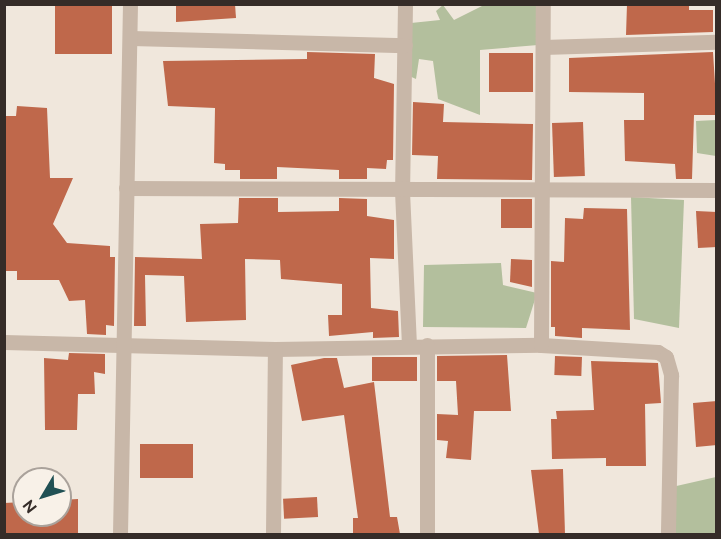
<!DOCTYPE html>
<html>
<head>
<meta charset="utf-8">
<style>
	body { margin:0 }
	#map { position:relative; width:721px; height:539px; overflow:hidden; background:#f0e7dc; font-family:Ubuntu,sans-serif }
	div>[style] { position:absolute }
	.green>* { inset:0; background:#b3bf9d }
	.building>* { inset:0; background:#bf684b; transform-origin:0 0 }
	.minor>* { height:15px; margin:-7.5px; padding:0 7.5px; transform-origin:7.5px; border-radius:7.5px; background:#c8b7a8 }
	span { translate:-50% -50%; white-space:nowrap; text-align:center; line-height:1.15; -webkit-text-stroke:4.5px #f8f1e8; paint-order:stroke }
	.frame { position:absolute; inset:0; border:6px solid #352c28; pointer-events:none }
	.north { position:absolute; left:12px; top:467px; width:60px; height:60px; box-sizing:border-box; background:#f8f1e8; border:2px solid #aaa29b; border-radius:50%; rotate:232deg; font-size:16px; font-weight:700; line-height:24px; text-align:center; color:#352c28 }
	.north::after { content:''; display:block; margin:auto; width:21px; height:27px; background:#205054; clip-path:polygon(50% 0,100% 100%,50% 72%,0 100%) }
</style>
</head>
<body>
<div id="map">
	<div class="green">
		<i style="clip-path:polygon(443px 5px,454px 20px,484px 5px,537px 5px,538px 45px,480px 50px,480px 115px,438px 99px,433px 61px,419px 59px,416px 79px,407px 75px,411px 23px,440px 20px,436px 11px)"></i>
		<i style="clip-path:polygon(716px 120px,716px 156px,697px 153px,696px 121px)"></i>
		<i style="clip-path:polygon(631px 197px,684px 200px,679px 328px,634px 319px)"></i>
		<i style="clip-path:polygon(501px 263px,503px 285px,537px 293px,526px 328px,423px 327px,424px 265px)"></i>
		<i style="clip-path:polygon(716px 477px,716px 534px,673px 534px,672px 487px)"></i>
	</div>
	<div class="building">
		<i style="left:55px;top:4px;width:57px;height:50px"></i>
		<i style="clip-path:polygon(176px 4px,235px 4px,236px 18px,176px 22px)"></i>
		<i style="clip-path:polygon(627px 4px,689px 4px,689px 10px,713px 10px,713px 32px,626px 35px)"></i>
		<i style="clip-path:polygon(307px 52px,375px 54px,374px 78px,394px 84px,393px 160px,387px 160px,386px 169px,367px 168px,367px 179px,339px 179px,339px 170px,277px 167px,277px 179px,240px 179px,240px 170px,225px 170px,225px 164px,214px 163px,215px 108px,168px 106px,163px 61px,307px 59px)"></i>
		<i style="clip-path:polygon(713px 52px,717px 115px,694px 115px,692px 179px,676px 179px,675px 164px,625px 161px,624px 120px,644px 120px,644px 93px,569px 92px,569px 58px)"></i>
		<i style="left:533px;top:53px;width:39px;height:44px;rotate:90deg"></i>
		<i style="clip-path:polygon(413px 102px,444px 104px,443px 122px,533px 124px,532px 180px,437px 179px,438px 156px,412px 155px)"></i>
		<i style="clip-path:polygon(17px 106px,47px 108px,50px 178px,73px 178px,53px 224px,67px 243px,110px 246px,110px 257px,115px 257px,114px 326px,106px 325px,106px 335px,87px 334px,85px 300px,69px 301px,59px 280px,17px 280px,17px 271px,4px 271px,4px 116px,16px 116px)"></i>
		<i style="left:583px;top:122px;width:54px;height:31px;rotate:88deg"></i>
		<i style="clip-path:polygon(239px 198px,278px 198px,278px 212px,339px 211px,339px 198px,367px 199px,367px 216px,394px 220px,394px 259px,370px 258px,371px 308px,398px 311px,399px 337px,373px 338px,373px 332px,329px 336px,328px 315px,342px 315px,342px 284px,281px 279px,280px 260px,245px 259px,246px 320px,186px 322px,184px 276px,145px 275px,146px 326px,134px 326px,135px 257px,202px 259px,200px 224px,238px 223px)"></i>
		<i style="left:501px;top:199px;width:31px;height:29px"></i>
		<i style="clip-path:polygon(584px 208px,627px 209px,630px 330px,582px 328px,582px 338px,555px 336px,555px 327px,551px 327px,551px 261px,564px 262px,565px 218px,583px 219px)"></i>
		<i style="clip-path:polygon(696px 211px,717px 212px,717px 247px,698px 248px)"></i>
		<i style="clip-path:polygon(511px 259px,532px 260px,532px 287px,510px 282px)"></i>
		<i style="clip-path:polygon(69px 353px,105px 354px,105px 374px,94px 372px,95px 394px,78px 394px,77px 430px,45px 430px,44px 358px,68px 360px)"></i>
		<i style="clip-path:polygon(507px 355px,511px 411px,474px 411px,471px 460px,446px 458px,448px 441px,437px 440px,437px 414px,458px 415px,456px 381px,437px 381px,437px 356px)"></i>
		<i style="left:555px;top:356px;width:27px;height:19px;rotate:2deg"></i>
		<i style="left:372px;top:357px;width:45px;height:24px"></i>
		<i style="clip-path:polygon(324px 358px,337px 358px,344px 388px,374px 382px,390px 517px,397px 517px,400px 534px,353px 534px,353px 518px,358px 518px,344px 415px,302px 421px,291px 365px)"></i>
		<i style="clip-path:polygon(591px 361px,658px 363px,661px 403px,645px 404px,646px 466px,606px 466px,606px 458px,552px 459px,551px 419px,557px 419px,556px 411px,594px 410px)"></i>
		<i style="clip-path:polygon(717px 401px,717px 445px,696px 447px,693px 403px)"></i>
		<i style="left:140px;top:444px;width:53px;height:34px"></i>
		<i style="clip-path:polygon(563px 469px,565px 534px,539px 534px,531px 470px)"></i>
		<i style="left:317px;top:497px;width:20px;height:34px;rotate:87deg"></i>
		<i style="clip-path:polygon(78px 499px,78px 534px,4px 534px,4px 503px,24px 502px,24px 515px,60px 515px,60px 500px)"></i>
	</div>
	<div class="minor">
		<i style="left:405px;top:4px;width:187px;rotate:90.9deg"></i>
		<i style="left:402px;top:191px;width:153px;rotate:87.4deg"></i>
		<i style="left:131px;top:38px;width:274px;rotate:1.5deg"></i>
		<i style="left:543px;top:47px;width:173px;rotate:-1.7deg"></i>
		<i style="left:126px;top:188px;width:590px;rotate:0.19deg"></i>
		<i style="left:4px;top:342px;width:271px;rotate:1.5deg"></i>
		<i style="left:275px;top:349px;width:266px;rotate:-0.9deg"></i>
		<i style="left:541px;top:345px;width:117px;rotate:3.4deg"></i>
		<i style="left:658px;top:352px;width:9px;rotate:32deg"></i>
		<i style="left:666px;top:357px;width:19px;rotate:74deg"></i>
		<i style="left:671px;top:375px;width:159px;rotate:91.1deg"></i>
		<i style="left:427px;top:345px;width:189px;rotate:90deg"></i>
		<i style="left:541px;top:345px;width:341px;rotate:-89.7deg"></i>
		<i style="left:120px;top:534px;width:530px;rotate:-88.92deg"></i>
		<i style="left:273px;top:534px;width:185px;rotate:-89.4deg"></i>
	</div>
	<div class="frame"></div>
	<div class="north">N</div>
</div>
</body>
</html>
